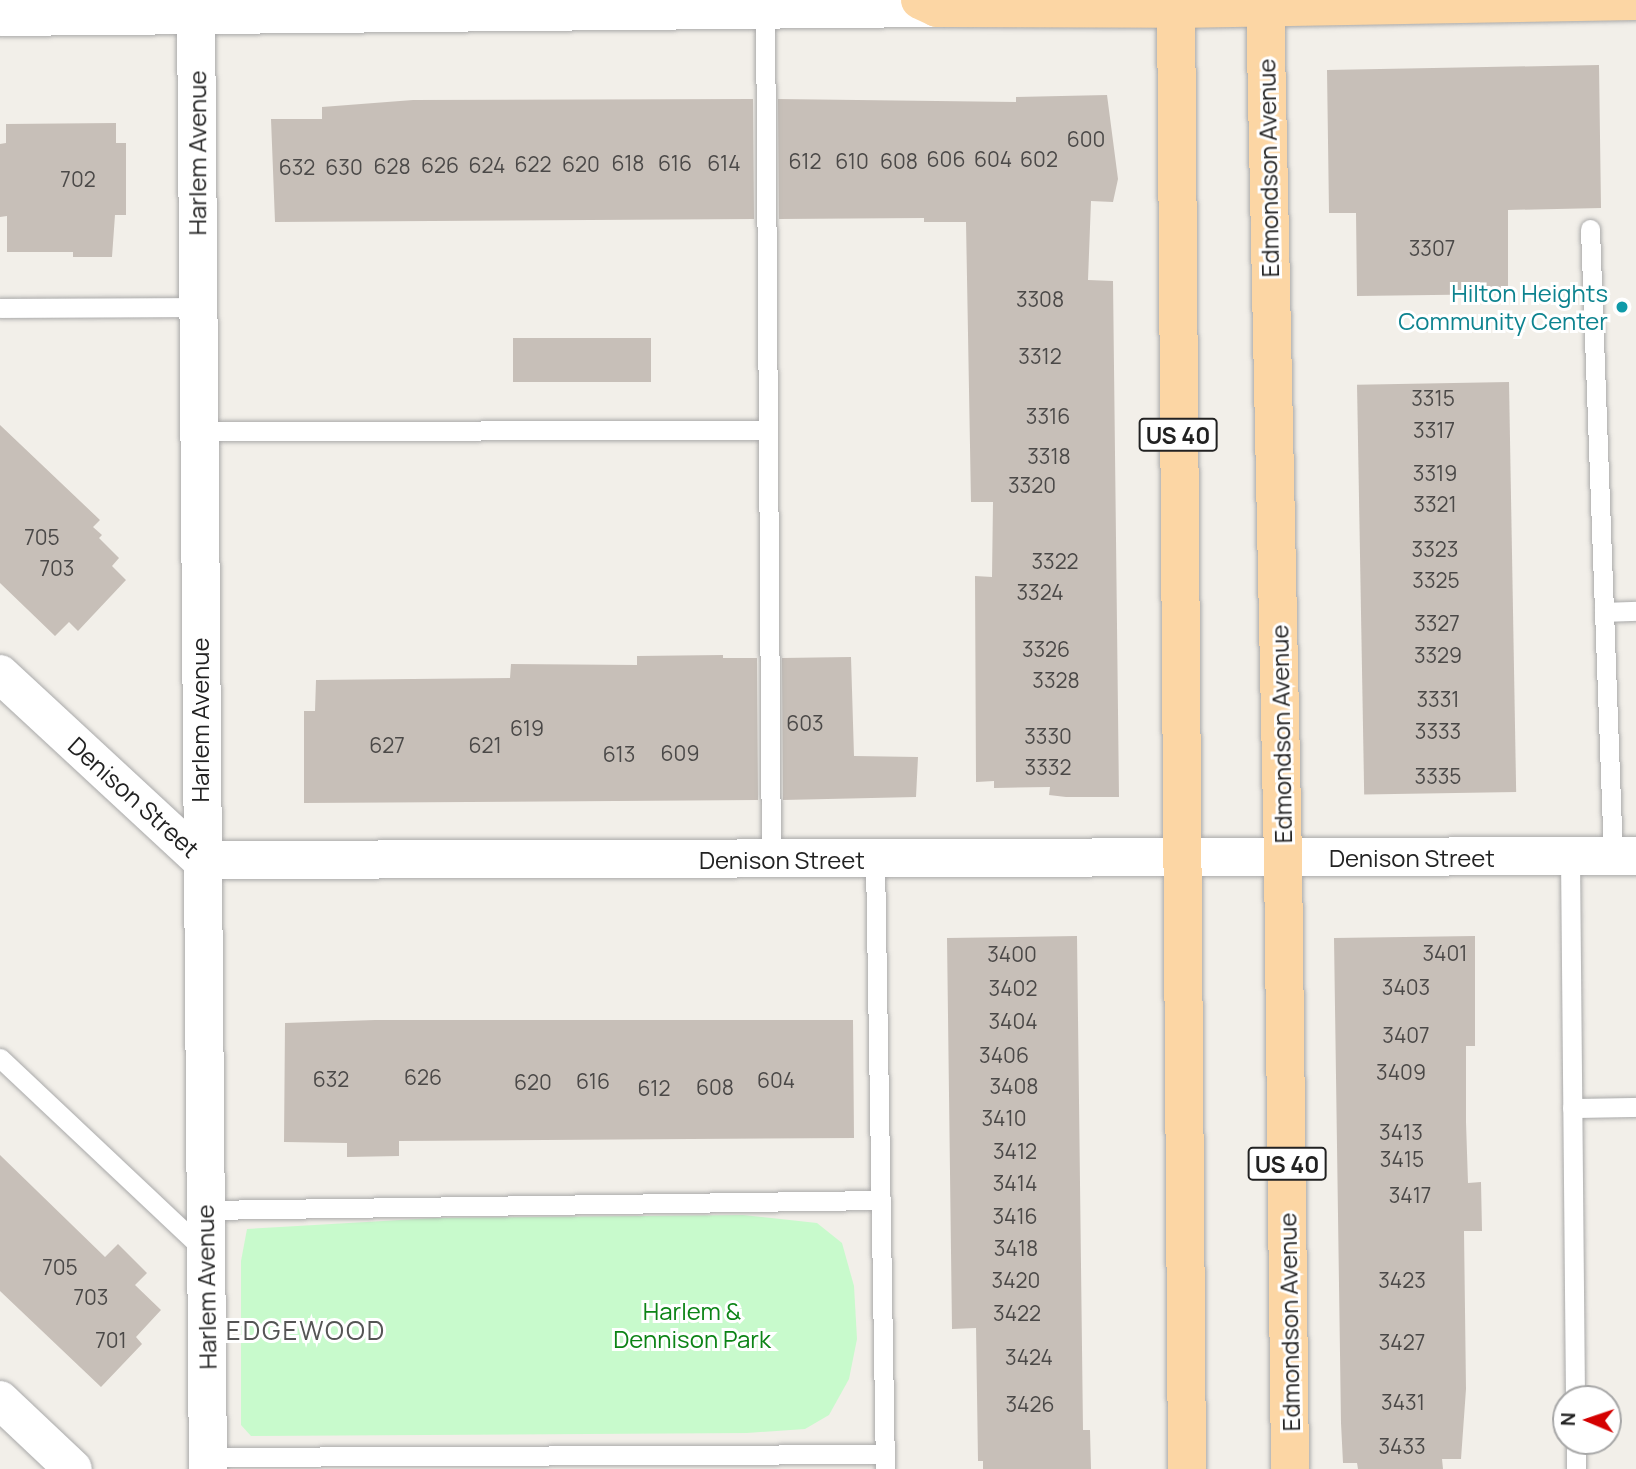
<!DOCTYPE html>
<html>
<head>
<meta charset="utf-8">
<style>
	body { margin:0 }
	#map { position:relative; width:1636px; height:1469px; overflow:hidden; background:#f2efe9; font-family:Manrope,sans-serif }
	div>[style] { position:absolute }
	.park>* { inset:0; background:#c8facc }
	.building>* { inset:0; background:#c7bfb8; transform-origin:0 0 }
	.roads { filter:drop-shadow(0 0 2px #a9a9a9) drop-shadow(0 0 2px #a9a9a9) }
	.lane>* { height:19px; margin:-9.5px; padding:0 9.5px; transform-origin:9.5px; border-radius:9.5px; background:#fff }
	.street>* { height:38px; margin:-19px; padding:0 19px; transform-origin:19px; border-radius:19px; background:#fff }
	.primary>* { height:38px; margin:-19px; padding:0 19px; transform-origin:19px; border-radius:19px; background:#fcd6a4 }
	.dots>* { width:19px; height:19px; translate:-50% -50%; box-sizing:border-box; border:4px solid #fff; border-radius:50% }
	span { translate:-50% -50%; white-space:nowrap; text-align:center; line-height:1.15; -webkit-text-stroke:6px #fff; paint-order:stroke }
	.number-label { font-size:21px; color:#4b4948 }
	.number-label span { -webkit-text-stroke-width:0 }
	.shield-label span { padding:2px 5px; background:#fff; border:2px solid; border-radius:5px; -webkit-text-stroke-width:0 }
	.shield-label { font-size:23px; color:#222; font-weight:700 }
	.street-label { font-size:24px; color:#222 }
	.culture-label { font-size:24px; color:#0d838f }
	.right { translate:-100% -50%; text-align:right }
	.park-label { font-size:24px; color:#0c8416 }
	.neighbourhood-label { font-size:26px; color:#555; letter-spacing:2px }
	.north { position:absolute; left:1552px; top:1385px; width:70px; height:70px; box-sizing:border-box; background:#fff; border:2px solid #a7a7a7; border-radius:50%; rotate:272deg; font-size:19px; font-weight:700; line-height:28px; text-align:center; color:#222 }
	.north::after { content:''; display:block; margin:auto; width:24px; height:32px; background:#d40000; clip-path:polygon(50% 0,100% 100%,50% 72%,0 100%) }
</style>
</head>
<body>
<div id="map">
	<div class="park">
		<i style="clip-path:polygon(743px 1215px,817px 1223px,842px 1243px,854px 1286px,857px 1339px,849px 1379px,829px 1415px,805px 1429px,747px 1433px,251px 1436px,241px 1425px,241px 1261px,247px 1229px,435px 1218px)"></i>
	</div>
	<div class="building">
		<i style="clip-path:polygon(1599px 65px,1601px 208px,1508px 210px,1508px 294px,1357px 296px,1356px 213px,1329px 213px,1327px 70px)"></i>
		<i style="clip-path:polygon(1107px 95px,1118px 179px,1113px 202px,1091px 201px,1088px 280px,1113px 281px,1119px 797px,1066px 797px,1049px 795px,1050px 787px,994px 788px,994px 781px,976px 782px,975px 576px,992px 577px,993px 502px,971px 502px,966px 222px,924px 222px,924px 218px,779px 219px,778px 99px,1016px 102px,1016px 97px)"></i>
		<i style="clip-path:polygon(753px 99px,754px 219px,275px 222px,271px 119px,322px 119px,322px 107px,413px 100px)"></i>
		<i style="clip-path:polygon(116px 123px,116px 143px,126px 143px,126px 215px,115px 215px,112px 257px,73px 257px,73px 252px,7px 252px,7px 216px,0 217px,0 144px,6px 143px,6px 124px)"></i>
		<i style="left:513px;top:338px;width:138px;height:44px"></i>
		<i style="left:1509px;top:382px;width:410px;height:152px;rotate:89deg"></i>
		<i style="clip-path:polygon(0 425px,100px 520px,93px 527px,102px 535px,99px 538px,119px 558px,112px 566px,126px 580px,78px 631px,69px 622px,55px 636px,0 583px)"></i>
		<i style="clip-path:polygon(723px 655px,723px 658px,757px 658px,758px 800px,304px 803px,304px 711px,315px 711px,316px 680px,510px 678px,511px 664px,637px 665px,637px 656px)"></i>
		<i style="clip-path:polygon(851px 657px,854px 756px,918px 757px,916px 797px,783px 800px,782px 658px)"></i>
		<i style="clip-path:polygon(1077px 936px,1083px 1430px,1090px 1430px,1091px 1469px,983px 1469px,983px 1461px,978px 1461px,976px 1328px,952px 1329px,947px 938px)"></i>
		<i style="clip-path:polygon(1475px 936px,1475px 1046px,1466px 1046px,1466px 1122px,1468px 1183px,1481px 1182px,1482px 1231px,1464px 1231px,1466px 1389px,1461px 1459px,1442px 1459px,1443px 1469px,1358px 1469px,1357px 1463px,1343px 1463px,1341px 1423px,1334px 938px)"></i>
		<i style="clip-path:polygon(375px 1020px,853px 1020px,854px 1138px,399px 1141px,399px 1156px,347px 1157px,347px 1143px,284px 1142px,285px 1023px)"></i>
		<i style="clip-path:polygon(0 1155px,105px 1257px,118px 1244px,147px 1273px,135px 1285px,161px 1310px,136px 1337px,142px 1344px,101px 1387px,0 1291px)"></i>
	</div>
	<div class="roads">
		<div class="lane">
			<i style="left:765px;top:10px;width:850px;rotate:89.6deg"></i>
			<i style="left:1590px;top:229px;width:627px;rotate:87.9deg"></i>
			<i style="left:0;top:308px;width:198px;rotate:-0.3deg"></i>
			<i style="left:199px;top:431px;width:569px;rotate:-0.1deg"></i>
			<i style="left:1604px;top:612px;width:32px;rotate:-2deg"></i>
			<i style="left:1570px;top:857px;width:542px;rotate:89.47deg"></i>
			<i style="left:875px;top:860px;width:609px;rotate:89.06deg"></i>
			<i style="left:0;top:1058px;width:282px;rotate:43.3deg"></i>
			<i style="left:1572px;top:1108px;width:64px;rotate:-0.9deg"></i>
			<i style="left:205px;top:1210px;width:676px;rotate:-0.85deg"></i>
			<i style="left:1576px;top:1441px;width:28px;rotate:90deg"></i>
			<i style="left:208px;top:1457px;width:677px;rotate:-0.25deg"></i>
		</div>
		<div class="street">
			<i style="left:196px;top:13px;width:1456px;rotate:89.53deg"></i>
			<i style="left:0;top:17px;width:937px;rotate:-0.55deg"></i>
			<i style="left:0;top:674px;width:274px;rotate:42.8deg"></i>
			<i style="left:201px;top:860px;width:1435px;rotate:-0.16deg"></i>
			<i style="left:0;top:1400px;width:100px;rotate:43.4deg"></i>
		</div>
		<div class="primary">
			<i style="left:920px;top:0;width:19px;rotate:25deg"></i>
			<i style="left:937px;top:8px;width:239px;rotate:0.2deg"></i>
			<i style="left:1176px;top:9px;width:460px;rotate:-1deg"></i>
			<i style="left:1176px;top:0;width:1469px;rotate:89.57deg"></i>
			<i style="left:1265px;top:0;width:858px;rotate:88.8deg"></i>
			<i style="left:1283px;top:858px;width:611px;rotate:89.34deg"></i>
		</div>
	</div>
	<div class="dots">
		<i style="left:1622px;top:307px;background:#0f9aa8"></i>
	</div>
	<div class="number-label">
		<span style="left:1086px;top:139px">600</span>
		<span style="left:946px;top:159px">606</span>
		<span style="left:993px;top:159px">604</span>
		<span style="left:1039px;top:159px">602</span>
		<span style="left:805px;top:161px">612</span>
		<span style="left:852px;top:161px">610</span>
		<span style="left:899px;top:161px">608</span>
		<span style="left:628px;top:163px">618</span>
		<span style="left:675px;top:163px">616</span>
		<span style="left:724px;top:163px">614</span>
		<span style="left:533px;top:164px">622</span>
		<span style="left:581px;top:164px">620</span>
		<span style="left:440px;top:165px">626</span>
		<span style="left:487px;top:165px">624</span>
		<span style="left:392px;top:166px">628</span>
		<span style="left:297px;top:167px">632</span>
		<span style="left:344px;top:167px">630</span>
		<span style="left:78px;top:179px">702</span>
		<span style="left:1432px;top:248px">3307</span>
		<span style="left:1040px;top:299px">3308</span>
		<span style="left:1040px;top:356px">3312</span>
		<span style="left:1433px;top:398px">3315</span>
		<span style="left:1048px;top:416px">3316</span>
		<span style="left:1434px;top:430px">3317</span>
		<span style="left:1049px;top:456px">3318</span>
		<span style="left:1435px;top:473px">3319</span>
		<span style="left:1032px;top:485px">3320</span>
		<span style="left:1435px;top:504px">3321</span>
		<span style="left:42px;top:537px">705</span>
		<span style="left:1435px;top:549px">3323</span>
		<span style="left:1055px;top:561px">3322</span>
		<span style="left:57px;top:568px">703</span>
		<span style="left:1436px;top:580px">3325</span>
		<span style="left:1040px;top:592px">3324</span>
		<span style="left:1437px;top:623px">3327</span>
		<span style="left:1046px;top:649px">3326</span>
		<span style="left:1438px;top:655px">3329</span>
		<span style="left:1056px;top:680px">3328</span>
		<span style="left:1438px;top:699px">3331</span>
		<span style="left:805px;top:723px">603</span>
		<span style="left:527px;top:728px">619</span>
		<span style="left:1438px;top:731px">3333</span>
		<span style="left:1048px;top:736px">3330</span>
		<span style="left:387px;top:745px">627</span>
		<span style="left:485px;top:745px">621</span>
		<span style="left:680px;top:753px">609</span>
		<span style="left:619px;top:754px">613</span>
		<span style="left:1048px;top:767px">3332</span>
		<span style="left:1438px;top:776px">3335</span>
		<span style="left:1445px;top:953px">3401</span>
		<span style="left:1012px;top:954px">3400</span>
		<span style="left:1406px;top:987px">3403</span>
		<span style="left:1013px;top:988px">3402</span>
		<span style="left:1013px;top:1021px">3404</span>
		<span style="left:1406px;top:1035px">3407</span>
		<span style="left:1004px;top:1055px">3406</span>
		<span style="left:1401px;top:1072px">3409</span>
		<span style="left:423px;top:1077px">626</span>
		<span style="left:331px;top:1079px">632</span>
		<span style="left:776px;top:1080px">604</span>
		<span style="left:593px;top:1081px">616</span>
		<span style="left:533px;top:1082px">620</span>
		<span style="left:1014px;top:1086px">3408</span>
		<span style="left:715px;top:1087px">608</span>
		<span style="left:654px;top:1088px">612</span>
		<span style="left:1004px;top:1118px">3410</span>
		<span style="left:1401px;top:1132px">3413</span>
		<span style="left:1015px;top:1151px">3412</span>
		<span style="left:1402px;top:1159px">3415</span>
		<span style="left:1015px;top:1183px">3414</span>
		<span style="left:1410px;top:1195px">3417</span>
		<span style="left:1015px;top:1216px">3416</span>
		<span style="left:1016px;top:1248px">3418</span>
		<span style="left:60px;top:1267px">705</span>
		<span style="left:1016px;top:1280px">3420</span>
		<span style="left:1402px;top:1280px">3423</span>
		<span style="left:91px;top:1297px">703</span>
		<span style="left:1017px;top:1313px">3422</span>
		<span style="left:111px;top:1340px">701</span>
		<span style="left:1402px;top:1342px">3427</span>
		<span style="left:1029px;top:1357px">3424</span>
		<span style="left:1403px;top:1402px">3431</span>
		<span style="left:1030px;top:1404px">3426</span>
		<span style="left:1402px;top:1446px">3433</span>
	</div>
	<div class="shield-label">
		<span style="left:1178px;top:435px">US 40</span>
		<span style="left:1287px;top:1164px">US 40</span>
	</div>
	<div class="street-label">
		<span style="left:197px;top:153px;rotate:-90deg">Harlem Avenue</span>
		<span style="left:1268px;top:168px;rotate:-91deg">Edmondson Avenue</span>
		<span style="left:200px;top:720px;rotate:-90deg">Harlem Avenue</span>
		<span style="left:1281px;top:734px;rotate:-91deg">Edmondson Avenue</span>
		<span style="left:134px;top:797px;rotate:42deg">Denison Street</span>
		<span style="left:1412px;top:858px">Denison Street</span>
		<span style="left:782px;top:860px">Denison Street</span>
		<span style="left:206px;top:1287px;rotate:-91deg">Harlem Avenue</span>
		<span style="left:1289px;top:1322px;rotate:-91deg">Edmondson Avenue</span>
	</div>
	<div class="culture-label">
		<span class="right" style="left:1608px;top:307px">Hilton Heights<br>Community Center</span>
	</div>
	<div class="park-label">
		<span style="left:692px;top:1325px">Harlem &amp;<br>Dennison Park</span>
	</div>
	<div class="neighbourhood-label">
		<span style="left:306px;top:1331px">EDGEWOOD</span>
	</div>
	<div class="north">N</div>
</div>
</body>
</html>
